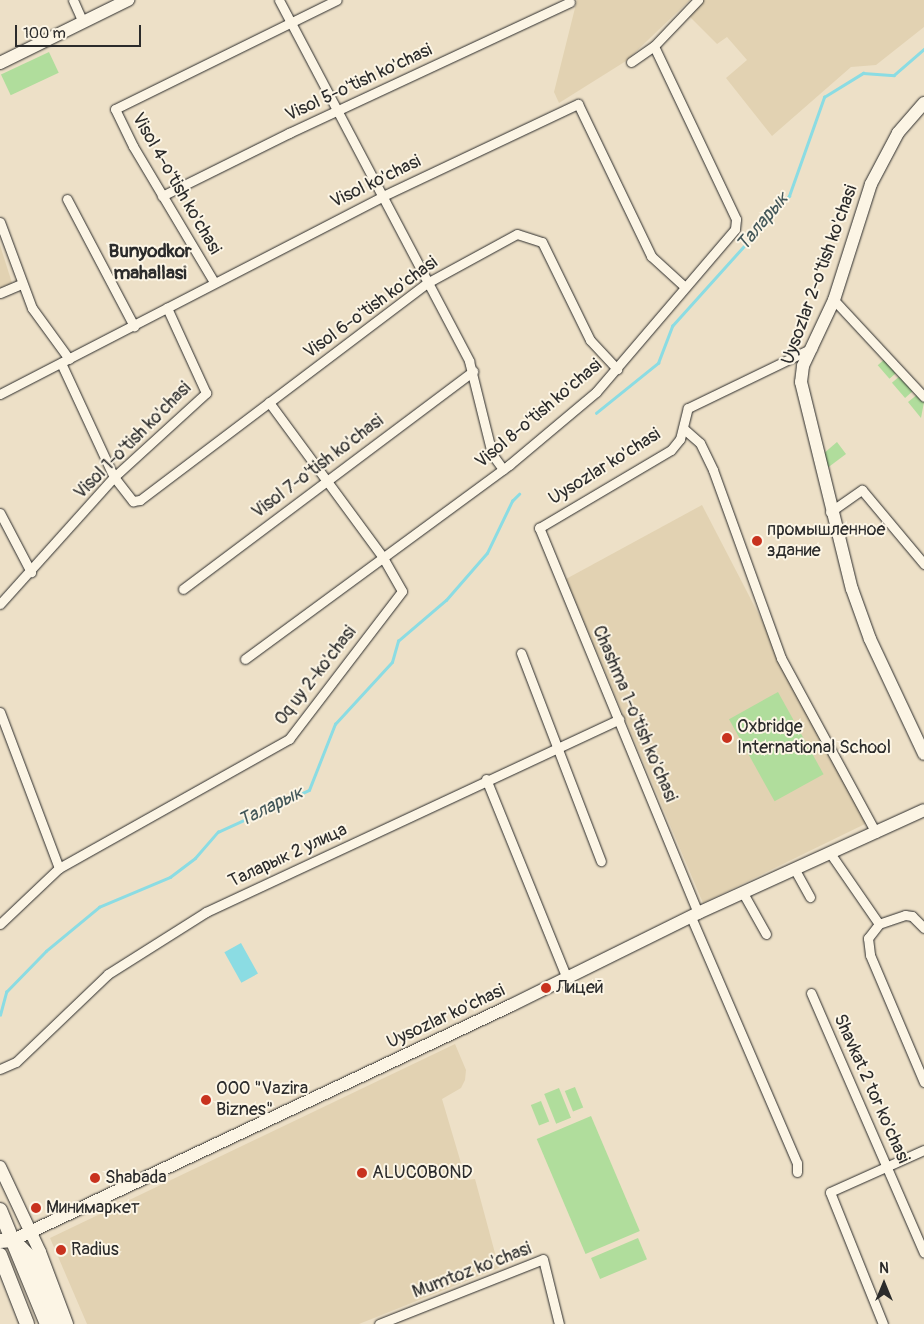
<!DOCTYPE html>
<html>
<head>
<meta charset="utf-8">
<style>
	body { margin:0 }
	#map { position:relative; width:924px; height:1324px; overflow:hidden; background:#ede0c7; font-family:Pangolin,sans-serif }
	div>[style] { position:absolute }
	.built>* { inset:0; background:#e2d2b2 }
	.green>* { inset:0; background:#b0dd9c; transform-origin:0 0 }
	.water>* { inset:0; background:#8bdce3; transform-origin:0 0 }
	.stream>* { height:2.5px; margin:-1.25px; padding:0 1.25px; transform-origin:1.25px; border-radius:1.25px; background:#8bdce3 }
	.roads { filter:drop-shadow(0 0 1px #2b2b2b) drop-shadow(0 0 1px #2b2b2b) }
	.street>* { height:9px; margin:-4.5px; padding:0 4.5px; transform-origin:4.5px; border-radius:4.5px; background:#fcf5e5 }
	.secondary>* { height:12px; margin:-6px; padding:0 6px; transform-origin:6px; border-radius:6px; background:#fcf5e5 }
	.primary>* { height:14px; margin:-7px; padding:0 7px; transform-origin:7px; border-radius:7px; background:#fcf5e5 }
	.dots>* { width:14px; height:14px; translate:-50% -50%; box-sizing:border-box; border:2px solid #fcf5e5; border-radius:50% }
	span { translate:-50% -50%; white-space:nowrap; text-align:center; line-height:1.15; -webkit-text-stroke:4px #fcf5e5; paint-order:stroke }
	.street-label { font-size:18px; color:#2b2b2b }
	.poi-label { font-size:18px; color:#2b2b2b }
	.left { translate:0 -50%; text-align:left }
	.water-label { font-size:19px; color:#435759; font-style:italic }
	.neighbourhood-label { font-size:19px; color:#2b2b2b; font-weight:700 }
	.north { position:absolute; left:859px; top:1259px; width:50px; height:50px; -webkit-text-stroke:4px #fcf5e5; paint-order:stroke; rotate:0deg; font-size:14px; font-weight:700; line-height:20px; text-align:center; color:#2b2b2b }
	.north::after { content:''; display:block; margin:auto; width:18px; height:22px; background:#2b2b2b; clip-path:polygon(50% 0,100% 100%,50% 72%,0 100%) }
	.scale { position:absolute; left:15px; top:25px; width:126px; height:22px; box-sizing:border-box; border:2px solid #2b2b2b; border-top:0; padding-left:6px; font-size:15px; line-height:18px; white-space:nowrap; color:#2b2b2b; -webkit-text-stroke:4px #fcf5e5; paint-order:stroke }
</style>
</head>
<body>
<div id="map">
	<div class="built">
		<i style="clip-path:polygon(577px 0,690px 0,626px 61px,559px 103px,554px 92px)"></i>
		<i style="clip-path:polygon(701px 0,924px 0,924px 27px,876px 65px,851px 67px,772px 136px,726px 78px,747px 60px,727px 37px,717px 44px,687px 14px)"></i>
		<i style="clip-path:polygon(0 245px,12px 283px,0 288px)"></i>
		<i style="clip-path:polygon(702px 505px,867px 823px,703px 903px,566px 579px)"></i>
		<i style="clip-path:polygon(455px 1044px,466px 1070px,465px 1080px,461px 1088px,442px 1099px,466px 1180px,475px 1179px,499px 1268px,359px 1324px,87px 1324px,50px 1238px)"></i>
	</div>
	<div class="green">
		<i style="left:49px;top:52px;width:23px;height:53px;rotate:65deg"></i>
		<i style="left:886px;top:358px;width:18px;height:11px;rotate:49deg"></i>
		<i style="left:901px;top:375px;width:20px;height:12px;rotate:49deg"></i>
		<i style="clip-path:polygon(918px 394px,924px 402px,921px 418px,908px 402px)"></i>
		<i style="clip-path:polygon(837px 442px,846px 454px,826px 469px,823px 454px)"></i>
		<i style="left:778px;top:692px;width:94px;height:56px;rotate:61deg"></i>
		<i style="left:575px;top:1087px;width:22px;height:11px;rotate:68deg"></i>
		<i style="left:559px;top:1088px;width:32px;height:16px;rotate:68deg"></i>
		<i style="left:541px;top:1101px;width:22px;height:11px;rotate:68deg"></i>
		<i style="left:591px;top:1116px;width:125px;height:59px;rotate:67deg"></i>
		<i style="left:638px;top:1238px;width:23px;height:51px;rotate:67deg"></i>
	</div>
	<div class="water">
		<i style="left:241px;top:943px;width:35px;height:19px;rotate:61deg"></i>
	</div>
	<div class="stream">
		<i style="left:596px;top:413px;width:80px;rotate:-38.9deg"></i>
		<i style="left:658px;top:363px;width:40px;rotate:-69deg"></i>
		<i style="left:672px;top:326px;width:175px;rotate:-48deg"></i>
		<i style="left:789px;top:196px;width:105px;rotate:-70.5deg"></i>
		<i style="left:824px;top:97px;width:46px;rotate:-31.6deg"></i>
		<i style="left:863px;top:73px;width:31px;rotate:4deg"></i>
		<i style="left:894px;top:75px;width:40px;rotate:-41deg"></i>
		<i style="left:0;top:1015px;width:24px;rotate:-75deg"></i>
		<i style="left:6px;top:992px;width:57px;rotate:-45.7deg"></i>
		<i style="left:46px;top:951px;width:69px;rotate:-39.7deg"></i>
		<i style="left:99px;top:907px;width:77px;rotate:-22.9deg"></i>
		<i style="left:170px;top:877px;width:31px;rotate:-37deg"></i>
		<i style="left:195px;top:858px;width:35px;rotate:-49deg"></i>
		<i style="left:218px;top:832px;width:100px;rotate:-24.8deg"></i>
		<i style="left:309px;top:790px;width:71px;rotate:-68.5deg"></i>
		<i style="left:335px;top:724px;width:84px;rotate:-47.4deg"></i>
		<i style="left:392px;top:662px;width:22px;rotate:-74deg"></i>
		<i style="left:398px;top:641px;width:63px;rotate:-40.5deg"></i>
		<i style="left:446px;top:600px;width:62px;rotate:-48.9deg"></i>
		<i style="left:487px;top:553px;width:58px;rotate:-64.3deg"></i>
		<i style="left:512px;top:501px;width:10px;rotate:-45deg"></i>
	</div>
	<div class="roads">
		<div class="street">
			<i style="left:73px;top:0;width:24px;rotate:66deg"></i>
			<i style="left:279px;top:0;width:408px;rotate:62.2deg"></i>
			<i style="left:469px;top:361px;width:96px;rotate:76.1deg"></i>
			<i style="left:492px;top:454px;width:19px;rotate:54deg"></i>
			<i style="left:631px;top:62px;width:28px;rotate:-35deg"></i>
			<i style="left:654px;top:46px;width:64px;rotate:-46.3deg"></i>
			<i style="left:162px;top:196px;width:142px;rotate:-26.4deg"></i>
			<i style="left:289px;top:133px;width:310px;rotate:-25deg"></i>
			<i style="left:67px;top:199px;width:144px;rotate:62.2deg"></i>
			<i style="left:0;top:222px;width:92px;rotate:69.6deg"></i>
			<i style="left:32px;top:308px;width:63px;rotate:54deg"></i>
			<i style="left:214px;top:282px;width:158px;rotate:-120.8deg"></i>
			<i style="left:133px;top:146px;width:41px;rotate:-115.9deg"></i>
			<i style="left:115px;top:109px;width:247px;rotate:-26.2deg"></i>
			<i style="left:0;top:293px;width:23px;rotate:-23deg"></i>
			<i style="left:834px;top:300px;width:132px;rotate:47.1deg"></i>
			<i style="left:61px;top:363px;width:126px;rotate:65.1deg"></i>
			<i style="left:114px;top:477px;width:31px;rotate:52deg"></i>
			<i style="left:133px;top:501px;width:7px;rotate:-8deg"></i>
			<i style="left:140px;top:500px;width:360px;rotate:-37.1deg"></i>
			<i style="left:427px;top:283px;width:102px;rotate:-28.6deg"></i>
			<i style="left:517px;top:234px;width:26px;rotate:18deg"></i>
			<i style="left:542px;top:242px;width:109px;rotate:63.9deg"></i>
			<i style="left:590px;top:340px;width:40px;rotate:47deg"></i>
			<i style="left:0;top:394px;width:429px;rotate:-27.3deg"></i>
			<i style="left:381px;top:197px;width:218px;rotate:-25.3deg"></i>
			<i style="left:578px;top:104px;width:169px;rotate:64.3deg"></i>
			<i style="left:651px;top:256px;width:46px;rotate:42.4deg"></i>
			<i style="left:684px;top:429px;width:21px;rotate:41deg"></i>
			<i style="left:700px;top:443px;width:30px;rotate:64deg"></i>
			<i style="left:713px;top:470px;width:200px;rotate:70.1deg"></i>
			<i style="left:781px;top:658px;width:199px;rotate:61.5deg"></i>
			<i style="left:830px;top:512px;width:39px;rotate:-35deg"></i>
			<i style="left:862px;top:490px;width:97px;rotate:50deg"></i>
			<i style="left:0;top:513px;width:67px;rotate:62.3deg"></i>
			<i style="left:183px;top:589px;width:363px;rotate:-36.9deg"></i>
			<i style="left:0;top:604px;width:171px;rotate:-48.1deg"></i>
			<i style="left:114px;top:477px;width:125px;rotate:-42.4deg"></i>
			<i style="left:206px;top:393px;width:94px;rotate:-114.6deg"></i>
			<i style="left:521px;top:653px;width:223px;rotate:69deg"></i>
			<i style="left:245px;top:659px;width:328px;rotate:-36.3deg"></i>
			<i style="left:509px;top:465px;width:114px;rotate:-40deg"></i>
			<i style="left:596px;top:392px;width:214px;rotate:-49.5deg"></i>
			<i style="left:735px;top:229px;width:10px;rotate:-84deg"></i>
			<i style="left:736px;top:219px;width:191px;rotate:-115.4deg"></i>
			<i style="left:0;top:712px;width:167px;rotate:69.3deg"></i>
			<i style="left:486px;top:779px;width:215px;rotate:67.9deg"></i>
			<i style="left:830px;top:853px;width:86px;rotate:55.4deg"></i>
			<i style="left:795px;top:870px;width:31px;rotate:61deg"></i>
			<i style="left:743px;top:893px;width:47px;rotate:60.7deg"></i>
			<i style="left:698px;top:913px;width:417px;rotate:-112.4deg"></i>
			<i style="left:539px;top:528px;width:153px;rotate:-30.6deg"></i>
			<i style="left:671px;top:450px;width:14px;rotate:-51deg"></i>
			<i style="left:680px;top:439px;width:32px;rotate:-76deg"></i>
			<i style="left:688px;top:408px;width:138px;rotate:-25.8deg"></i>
			<i style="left:691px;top:917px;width:268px;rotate:66.7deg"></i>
			<i style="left:797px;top:1163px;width:9px;rotate:90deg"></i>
			<i style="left:0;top:924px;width:81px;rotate:-43.5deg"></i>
			<i style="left:59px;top:868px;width:264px;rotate:-29.3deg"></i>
			<i style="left:289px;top:739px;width:186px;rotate:-52.6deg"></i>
			<i style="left:402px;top:591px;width:40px;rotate:-119.7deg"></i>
			<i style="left:382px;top:556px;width:191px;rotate:-126.3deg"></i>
			<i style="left:924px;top:928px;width:17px;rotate:-135deg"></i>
			<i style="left:912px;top:916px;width:7px;rotate:-172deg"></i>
			<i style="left:905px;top:915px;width:28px;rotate:161deg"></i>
			<i style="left:879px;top:924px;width:18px;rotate:128deg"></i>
			<i style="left:868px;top:938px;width:17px;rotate:83deg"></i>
			<i style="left:870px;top:955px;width:138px;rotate:67deg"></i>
			<i style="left:811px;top:993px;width:283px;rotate:66.5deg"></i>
			<i style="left:0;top:1069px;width:17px;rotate:-24deg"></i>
			<i style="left:16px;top:1062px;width:127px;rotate:-43.7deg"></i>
			<i style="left:108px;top:974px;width:116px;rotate:-32.3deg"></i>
			<i style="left:206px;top:912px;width:456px;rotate:-25deg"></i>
			<i style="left:379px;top:1324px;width:176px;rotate:-21.6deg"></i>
			<i style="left:543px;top:1259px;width:67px;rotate:76.2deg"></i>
			<i style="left:883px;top:1324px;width:142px;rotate:-111.9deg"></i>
			<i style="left:830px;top:1192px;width:103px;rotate:-24.1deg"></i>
		</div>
		<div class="secondary">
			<i style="left:0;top:63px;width:143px;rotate:-26.2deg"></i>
			<i style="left:924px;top:103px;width:40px;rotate:131deg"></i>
			<i style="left:898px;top:133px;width:58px;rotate:117.9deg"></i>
			<i style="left:871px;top:184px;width:122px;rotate:107.7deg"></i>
			<i style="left:834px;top:300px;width:73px;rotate:115.2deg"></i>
			<i style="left:803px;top:366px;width:16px;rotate:97deg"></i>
			<i style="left:801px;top:382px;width:213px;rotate:76.2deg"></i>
			<i style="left:852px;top:589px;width:53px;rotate:70.2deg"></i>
			<i style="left:870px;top:639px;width:127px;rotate:64.8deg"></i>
			<i style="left:0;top:1167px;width:94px;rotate:64.8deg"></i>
			<i style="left:40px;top:1252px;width:77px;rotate:69.4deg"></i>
			<i style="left:13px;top:1240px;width:552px;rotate:-25.22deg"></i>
			<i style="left:512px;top:1005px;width:208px;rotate:-26.3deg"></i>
			<i style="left:698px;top:913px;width:248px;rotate:-24.5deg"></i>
		</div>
		<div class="primary">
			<i style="left:0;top:1210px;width:123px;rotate:67.6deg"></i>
			<i style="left:0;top:1241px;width:13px;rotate:-4deg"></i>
			<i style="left:13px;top:1240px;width:31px;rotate:45deg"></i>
			<i style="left:35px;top:1262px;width:66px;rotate:69.6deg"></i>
			<i style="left:0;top:1255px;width:74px;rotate:68.6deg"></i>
		</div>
	</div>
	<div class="dots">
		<i style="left:757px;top:541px;background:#c8321e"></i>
		<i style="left:727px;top:738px;background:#c8321e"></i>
		<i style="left:546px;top:988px;background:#c8321e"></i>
		<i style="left:206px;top:1100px;background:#c8321e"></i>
		<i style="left:362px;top:1173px;background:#c8321e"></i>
		<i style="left:95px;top:1178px;background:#c8321e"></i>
		<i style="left:36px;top:1208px;background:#c8321e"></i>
		<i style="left:61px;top:1250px;background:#c8321e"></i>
	</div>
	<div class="street-label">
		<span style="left:359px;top:83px;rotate:-25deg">Visol 5-o'tish ko'chasi</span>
		<span style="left:376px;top:182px;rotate:-26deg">Visol ko'chasi</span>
		<span style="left:176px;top:184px;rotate:60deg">Visol 4-o'tish ko'chasi</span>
		<span style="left:820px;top:275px;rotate:-70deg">Uysozlar 2-o'tish ko'chasi</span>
		<span style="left:371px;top:308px;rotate:-36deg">Visol 6-o'tish ko'chasi</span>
		<span style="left:539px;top:414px;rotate:-40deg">Visol 8-o'tish ko'chasi</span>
		<span style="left:133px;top:441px;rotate:-45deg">Visol 1-o'tish ko'chasi</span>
		<span style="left:318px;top:467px;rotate:-37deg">Visol 7-o'tish ko'chasi</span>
		<span style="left:605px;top:467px;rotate:-32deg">Uysozlar ko'chasi</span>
		<span style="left:316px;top:676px;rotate:-52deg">Oq uy 2-ko'chasi</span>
		<span style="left:634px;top:714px;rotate:67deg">Chashma 1-o'tish ko'chasi</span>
		<span style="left:288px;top:856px;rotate:-25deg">Таларык 2 улица</span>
		<span style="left:446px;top:1017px;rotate:-25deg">Uysozlar ko'chasi</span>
		<span style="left:871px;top:1089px;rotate:66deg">Shavkat 2 tor ko'chasi</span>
		<span style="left:472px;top:1271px;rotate:-21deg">Mumtoz ko'chasi</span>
	</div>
	<div class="poi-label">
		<span class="left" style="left:767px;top:541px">промышленное<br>здание</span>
		<span class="left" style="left:737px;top:738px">Oxbridge<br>International School</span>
		<span class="left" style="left:556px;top:988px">Лицей</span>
		<span class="left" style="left:216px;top:1100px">OOO "Vazira<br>Biznes"</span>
		<span class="left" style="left:372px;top:1173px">ALUCOBOND</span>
		<span class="left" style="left:105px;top:1178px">Shabada</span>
		<span class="left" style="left:46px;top:1208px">Минимаркет</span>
		<span class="left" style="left:71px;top:1250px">Radius</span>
	</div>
	<div class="water-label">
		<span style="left:763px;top:222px;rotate:-50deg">Таларык</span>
		<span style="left:271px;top:807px;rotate:-26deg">Таларык</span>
	</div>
	<div class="neighbourhood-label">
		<span style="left:150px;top:263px">Bunyodkor<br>mahallasi</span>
	</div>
	<div class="north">N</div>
	<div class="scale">100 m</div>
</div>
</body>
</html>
